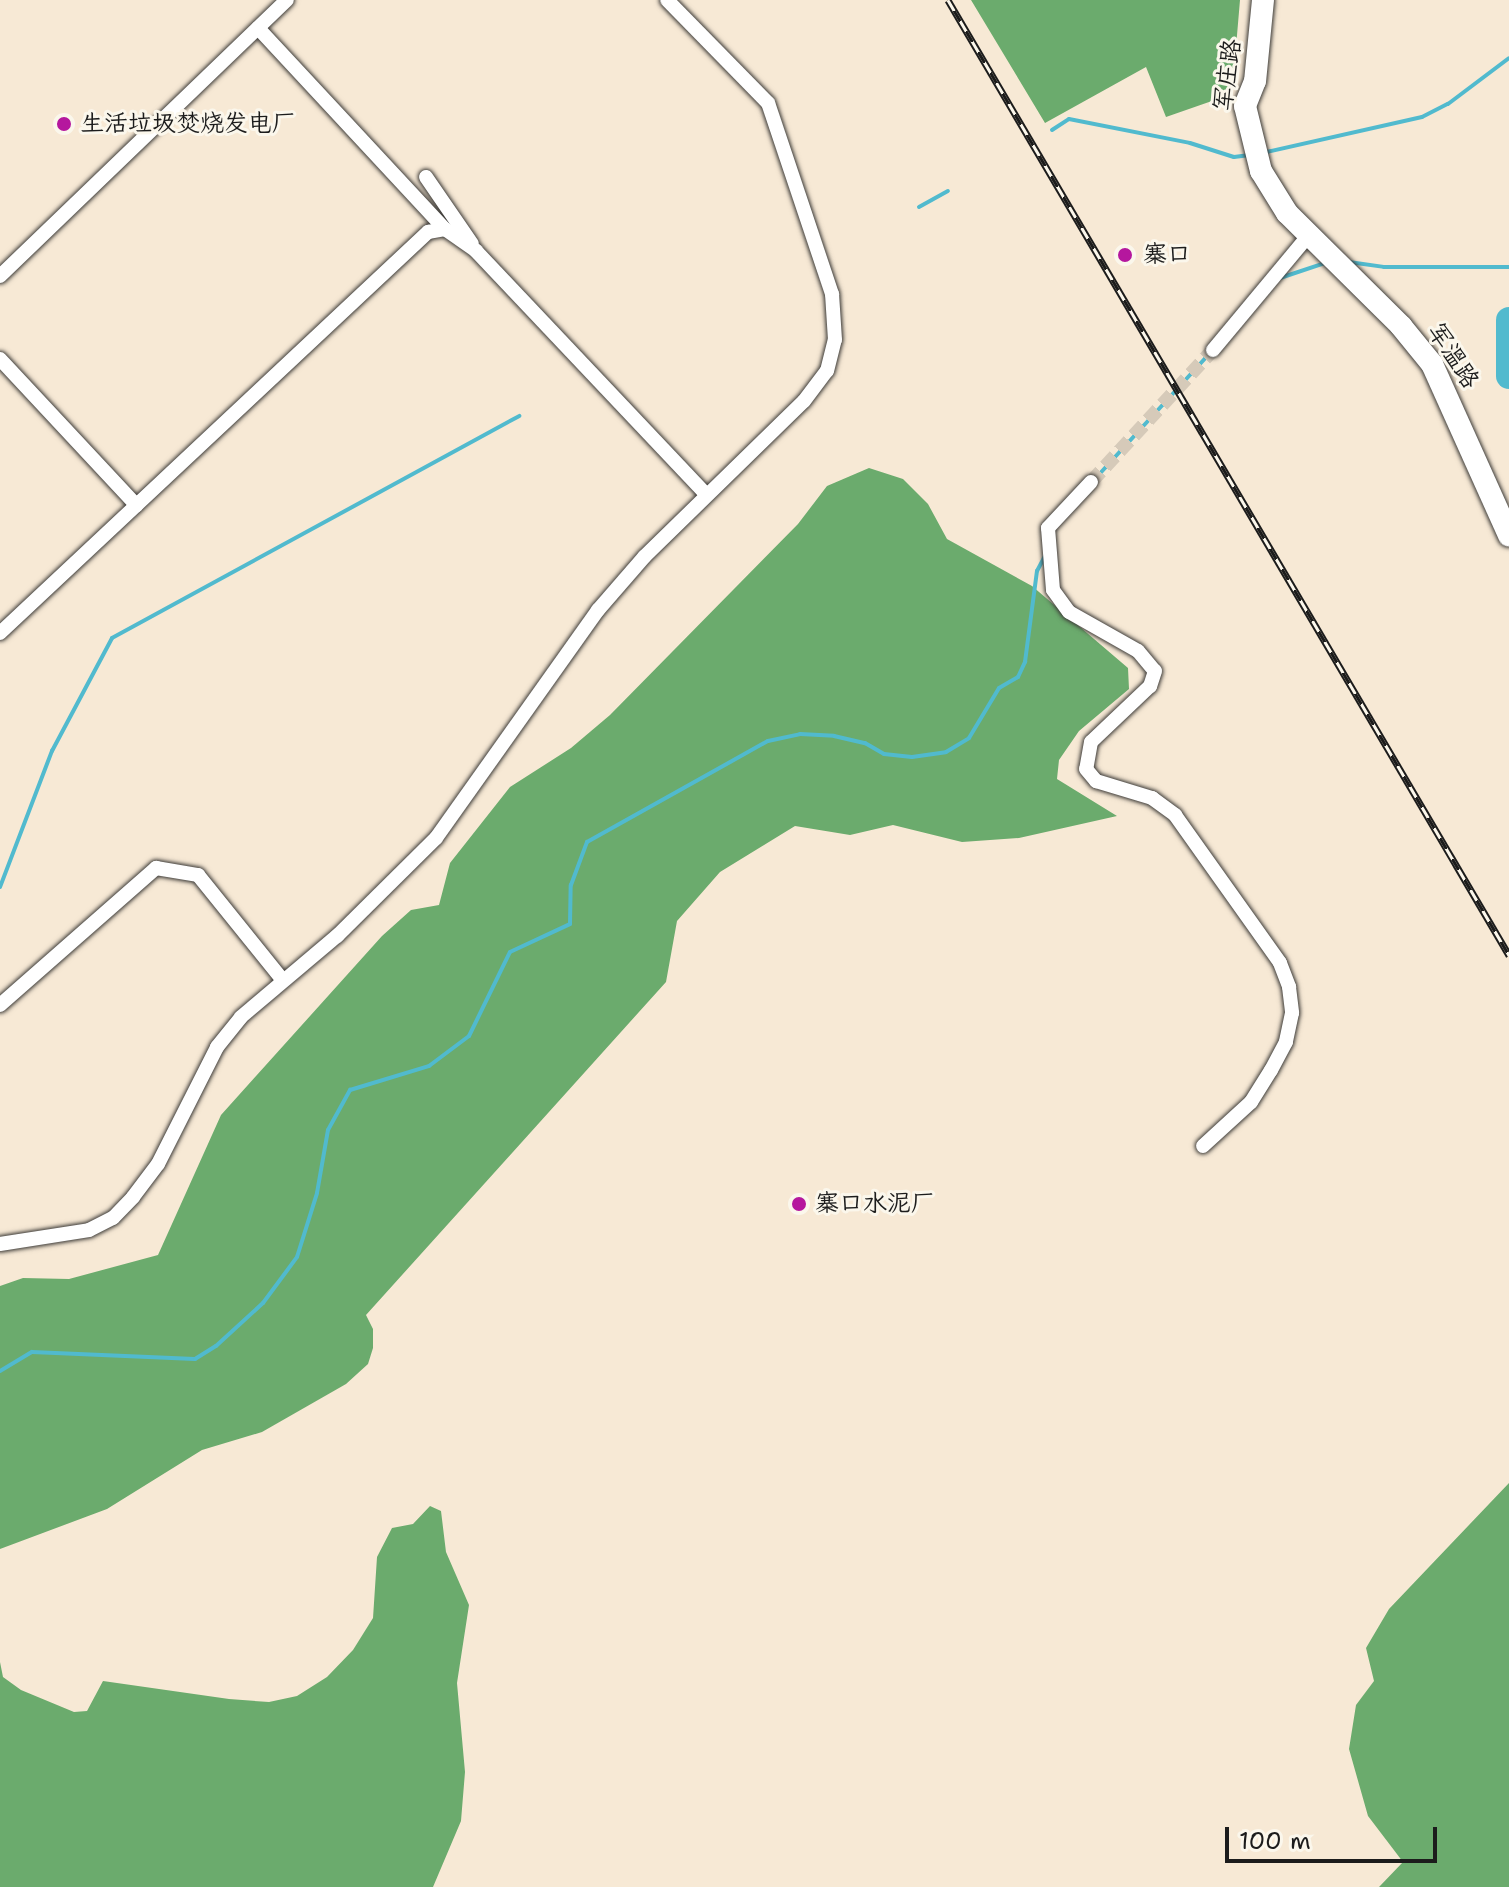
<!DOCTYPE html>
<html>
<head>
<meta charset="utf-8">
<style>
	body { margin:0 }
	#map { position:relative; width:1509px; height:1887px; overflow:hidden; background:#f7e9d5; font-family:"Shantell Sans","LXGW WenKai TC",sans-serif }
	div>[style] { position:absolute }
	.forest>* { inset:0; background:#6bab6d }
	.stream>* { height:4px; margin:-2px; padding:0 2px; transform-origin:2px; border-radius:2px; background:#51bace }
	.river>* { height:26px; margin:-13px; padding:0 13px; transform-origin:13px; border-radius:13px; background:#51bace }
	.street-tunnel>* { height:14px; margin-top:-7px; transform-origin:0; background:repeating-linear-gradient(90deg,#d6cab9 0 14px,transparent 0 21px) }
	.roads { filter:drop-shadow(0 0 2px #3d3b38) drop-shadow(0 0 2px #3d3b38) }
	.street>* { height:14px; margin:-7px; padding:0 7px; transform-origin:7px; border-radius:7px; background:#fff }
	.primary>* { height:22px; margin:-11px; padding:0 11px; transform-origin:11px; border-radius:11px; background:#fff }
	.rail>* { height:7px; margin-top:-3.5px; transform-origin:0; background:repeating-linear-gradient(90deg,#fbf7ec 0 12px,#1c1c1c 0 24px); box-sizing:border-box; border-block:2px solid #1c1c1c }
	.dots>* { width:22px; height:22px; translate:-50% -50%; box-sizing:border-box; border:4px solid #fbf7ec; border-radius:50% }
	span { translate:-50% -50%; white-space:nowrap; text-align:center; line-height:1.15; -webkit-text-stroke:6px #fbf7ec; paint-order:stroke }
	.street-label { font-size:24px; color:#1c1c1c }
	.poi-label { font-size:24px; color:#1c1c1c }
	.left { translate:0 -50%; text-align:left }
	.scale { position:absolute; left:1225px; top:1827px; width:212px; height:36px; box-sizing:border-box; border:4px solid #1c1c1c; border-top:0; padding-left:10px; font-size:24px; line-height:28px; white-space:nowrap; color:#1c1c1c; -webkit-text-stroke:6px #fbf7ec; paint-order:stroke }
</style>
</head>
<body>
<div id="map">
	<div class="forest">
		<i style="clip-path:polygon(971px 0,1240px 0,1232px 94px,1166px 117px,1146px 67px,1045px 123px)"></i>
		<i style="clip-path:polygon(869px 468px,903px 479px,928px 504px,947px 539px,1032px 586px,1128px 668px,1129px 689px,1079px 731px,1059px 760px,1057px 779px,1117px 816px,1019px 838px,962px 842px,893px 825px,850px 835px,795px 826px,720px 872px,677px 921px,666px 982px,366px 1315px,373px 1329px,373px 1348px,368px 1364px,346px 1384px,262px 1432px,202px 1450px,107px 1509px,0 1549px,0 1286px,23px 1278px,69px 1279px,158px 1255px,221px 1115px,382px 936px,411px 910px,439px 905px,450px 863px,510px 787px,571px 748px,610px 715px,798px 524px,827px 486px)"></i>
		<i style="clip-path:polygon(1509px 1483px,1509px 1887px,1379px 1887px,1403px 1862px,1368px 1816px,1349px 1749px,1356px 1705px,1374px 1681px,1366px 1648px,1389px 1609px)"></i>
		<i style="clip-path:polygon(430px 1506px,441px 1511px,446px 1552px,469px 1605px,457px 1683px,465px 1772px,461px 1821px,433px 1887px,0 1887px,0 1662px,3px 1677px,21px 1690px,74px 1712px,87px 1711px,103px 1681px,229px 1699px,269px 1702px,297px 1696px,327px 1677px,353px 1650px,373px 1618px,377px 1557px,392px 1528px,413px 1524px)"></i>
	</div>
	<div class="stream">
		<i style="left:1052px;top:130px;width:20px;rotate:-33deg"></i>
		<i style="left:1069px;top:119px;width:123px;rotate:11.2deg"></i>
		<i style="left:1190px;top:143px;width:46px;rotate:17.7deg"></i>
		<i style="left:1234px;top:157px;width:16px;rotate:-7deg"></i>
		<i style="left:1262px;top:153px;width:164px;rotate:-12.7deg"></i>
		<i style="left:1422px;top:117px;width:29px;rotate:-27deg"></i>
		<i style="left:1448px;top:104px;width:76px;rotate:-37deg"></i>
		<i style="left:919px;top:207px;width:33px;rotate:-29deg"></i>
		<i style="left:1349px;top:262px;width:35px;rotate:8deg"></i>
		<i style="left:1384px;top:267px;width:125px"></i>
		<i style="left:1280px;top:278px;width:47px;rotate:-18.4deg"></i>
		<i style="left:1094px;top:480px;width:171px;rotate:-47.6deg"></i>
		<i style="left:0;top:887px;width:146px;rotate:-69.1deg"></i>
		<i style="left:52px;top:751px;width:128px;rotate:-62deg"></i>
		<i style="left:112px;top:638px;width:464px;rotate:-28.6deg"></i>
		<i style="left:0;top:1371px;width:37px;rotate:-31deg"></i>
		<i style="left:32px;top:1352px;width:163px;rotate:2.5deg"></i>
		<i style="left:195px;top:1359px;width:25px;rotate:-32deg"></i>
		<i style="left:216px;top:1346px;width:64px;rotate:-42.5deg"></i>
		<i style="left:263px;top:1303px;width:57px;rotate:-53.5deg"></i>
		<i style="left:297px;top:1257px;width:67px;rotate:-72.6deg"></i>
		<i style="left:317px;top:1193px;width:64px;rotate:-80.1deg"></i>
		<i style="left:328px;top:1130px;width:46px;rotate:-61.2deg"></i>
		<i style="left:350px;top:1090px;width:83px;rotate:-16.9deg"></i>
		<i style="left:429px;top:1066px;width:50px;rotate:-36.9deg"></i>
		<i style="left:469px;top:1036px;width:93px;rotate:-64deg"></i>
		<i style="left:510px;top:952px;width:66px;rotate:-25deg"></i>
		<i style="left:570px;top:924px;width:39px;rotate:-89deg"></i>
		<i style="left:571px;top:885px;width:46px;rotate:-69.6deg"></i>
		<i style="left:587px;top:842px;width:207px;rotate:-29.2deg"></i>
		<i style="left:768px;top:741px;width:33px;rotate:-12deg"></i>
		<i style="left:800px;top:734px;width:34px;rotate:3deg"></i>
		<i style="left:834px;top:736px;width:32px;rotate:13deg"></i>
		<i style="left:865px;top:743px;width:22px;rotate:30deg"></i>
		<i style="left:884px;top:754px;width:28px;rotate:6deg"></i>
		<i style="left:912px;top:757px;width:34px;rotate:-8deg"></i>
		<i style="left:946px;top:752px;width:27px;rotate:-31deg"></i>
		<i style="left:969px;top:738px;width:58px;rotate:-59deg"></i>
		<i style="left:999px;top:688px;width:22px;rotate:-30deg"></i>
		<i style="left:1018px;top:677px;width:17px;rotate:-65deg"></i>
		<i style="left:1025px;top:662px;width:92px;rotate:-82.5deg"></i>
		<i style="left:1037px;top:571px;width:19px;rotate:-62deg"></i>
	</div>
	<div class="river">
		<i style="left:1509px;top:320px;width:56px;rotate:90deg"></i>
	</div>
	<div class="street-tunnel">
		<i style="left:1091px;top:482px;width:180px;rotate:-47.3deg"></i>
	</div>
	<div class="roads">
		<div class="street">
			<i style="left:258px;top:28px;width:275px;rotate:47.1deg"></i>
			<i style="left:426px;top:177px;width:81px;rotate:55.5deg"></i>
			<i style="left:0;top:276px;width:398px;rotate:-43.9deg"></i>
			<i style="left:1213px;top:350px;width:148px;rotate:-50.2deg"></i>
			<i style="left:0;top:359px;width:200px;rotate:47deg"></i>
			<i style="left:1091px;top:482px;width:63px;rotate:133.1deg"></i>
			<i style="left:1048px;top:528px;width:62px;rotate:85.4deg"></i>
			<i style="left:1053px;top:590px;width:27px;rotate:54deg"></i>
			<i style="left:1069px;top:612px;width:79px;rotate:29.5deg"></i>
			<i style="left:1138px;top:651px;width:26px;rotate:50deg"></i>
			<i style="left:1155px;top:671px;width:16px;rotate:108deg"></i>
			<i style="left:1150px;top:686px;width:81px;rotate:136.5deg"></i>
			<i style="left:1091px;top:742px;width:27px;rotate:100deg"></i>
			<i style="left:1086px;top:769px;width:16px;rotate:50deg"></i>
			<i style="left:1096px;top:781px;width:59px;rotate:16.9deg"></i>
			<i style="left:1152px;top:798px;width:29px;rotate:36deg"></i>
			<i style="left:1175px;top:815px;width:181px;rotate:54.6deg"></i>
			<i style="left:1280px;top:963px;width:26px;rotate:69deg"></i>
			<i style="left:1289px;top:987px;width:26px;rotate:83deg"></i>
			<i style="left:1292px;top:1013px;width:30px;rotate:102deg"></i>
			<i style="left:1286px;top:1042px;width:32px;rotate:118deg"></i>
			<i style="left:1271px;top:1070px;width:38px;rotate:122deg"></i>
			<i style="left:1251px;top:1102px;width:65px;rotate:137.5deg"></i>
			<i style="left:0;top:633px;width:587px;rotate:-43.13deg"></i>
			<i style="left:428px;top:232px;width:17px;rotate:-10deg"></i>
			<i style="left:445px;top:229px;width:38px;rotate:35deg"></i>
			<i style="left:476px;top:251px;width:335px;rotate:46.6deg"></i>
			<i style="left:0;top:1005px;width:208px;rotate:-41.3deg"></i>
			<i style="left:156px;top:868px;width:43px;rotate:9.5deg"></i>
			<i style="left:198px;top:875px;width:134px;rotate:51.1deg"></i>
			<i style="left:0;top:1244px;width:90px;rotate:-8.9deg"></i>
			<i style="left:89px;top:1230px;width:27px;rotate:-27deg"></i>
			<i style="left:113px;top:1218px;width:29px;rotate:-46deg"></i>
			<i style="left:133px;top:1197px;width:41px;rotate:-52.9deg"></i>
			<i style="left:158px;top:1164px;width:131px;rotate:-63.2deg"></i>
			<i style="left:217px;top:1047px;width:38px;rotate:-51deg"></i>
			<i style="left:241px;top:1017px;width:126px;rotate:-40.2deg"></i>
			<i style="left:337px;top:936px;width:139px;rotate:-44.7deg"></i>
			<i style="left:436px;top:838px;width:280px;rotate:-54.6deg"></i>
			<i style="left:598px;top:610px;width:70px;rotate:-49deg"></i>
			<i style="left:644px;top:557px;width:223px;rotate:-44.3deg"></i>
			<i style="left:804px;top:401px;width:38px;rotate:-53deg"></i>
			<i style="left:827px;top:371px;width:32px;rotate:-76deg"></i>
			<i style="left:835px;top:340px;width:46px;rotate:-93.7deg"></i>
			<i style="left:832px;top:294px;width:201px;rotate:-108.5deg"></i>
			<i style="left:768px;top:103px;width:144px;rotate:-134.4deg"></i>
		</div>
		<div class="primary">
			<i style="left:1263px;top:0;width:81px;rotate:95.6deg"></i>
			<i style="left:1255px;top:81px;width:27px;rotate:112deg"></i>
			<i style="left:1245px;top:106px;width:67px;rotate:76.2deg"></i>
			<i style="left:1261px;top:171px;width:49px;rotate:58.2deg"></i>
			<i style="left:1287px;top:213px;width:161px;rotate:44.7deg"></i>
			<i style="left:1401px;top:326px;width:49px;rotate:50.8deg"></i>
			<i style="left:1432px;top:364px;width:188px;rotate:65.8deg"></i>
		</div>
	</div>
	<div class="rail">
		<i style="left:948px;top:0;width:1108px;rotate:59.57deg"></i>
	</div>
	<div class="dots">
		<i style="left:64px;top:124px;background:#b5179e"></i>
		<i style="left:1125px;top:255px;background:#b5179e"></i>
		<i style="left:799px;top:1204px;background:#b5179e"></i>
	</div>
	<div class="street-label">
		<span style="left:1228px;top:75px;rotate:-82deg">军庄路</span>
		<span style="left:1453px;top:356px;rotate:57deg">军温路</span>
	</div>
	<div class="poi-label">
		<span class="left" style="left:80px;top:124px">生活垃圾焚烧发电厂</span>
		<span class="left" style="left:1143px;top:255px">寨口</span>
		<span class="left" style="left:815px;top:1204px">寨口水泥厂</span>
	</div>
	<div class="scale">100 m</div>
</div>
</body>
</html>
